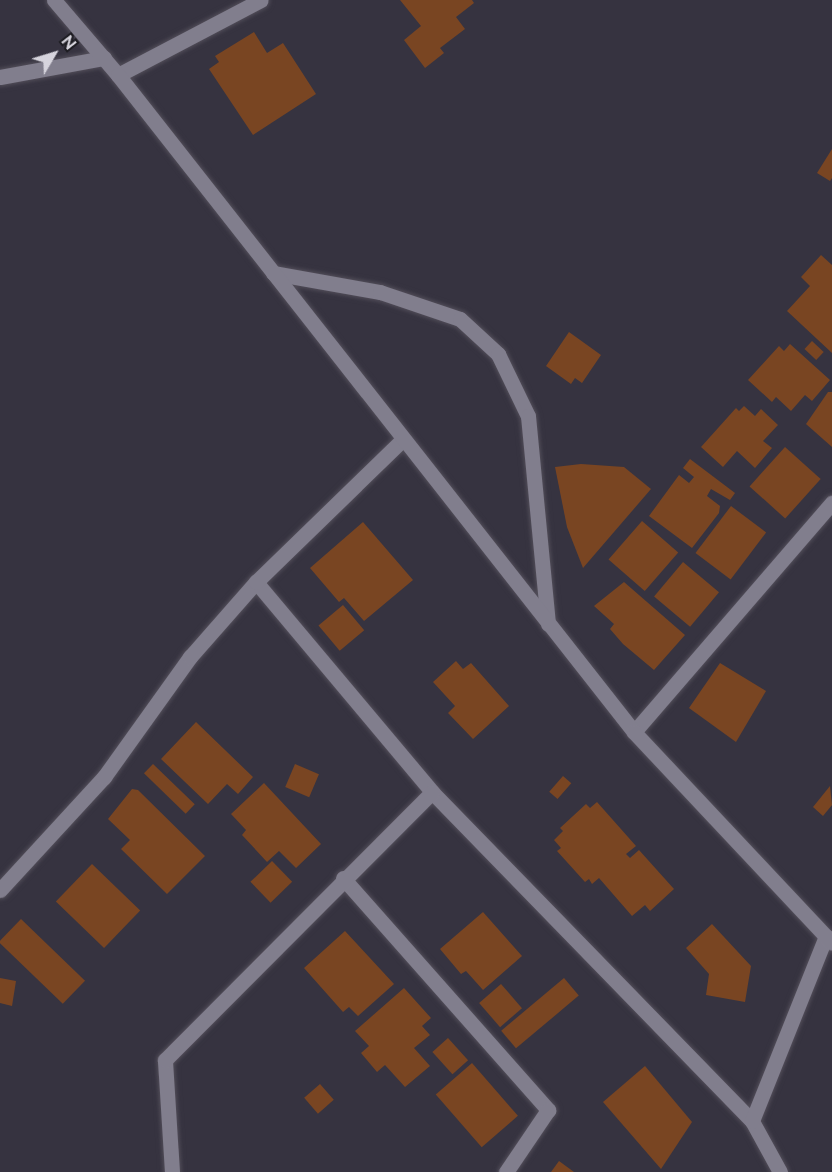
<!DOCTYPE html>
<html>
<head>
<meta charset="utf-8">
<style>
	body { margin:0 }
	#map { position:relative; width:832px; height:1172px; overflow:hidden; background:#363340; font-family:Raleway,sans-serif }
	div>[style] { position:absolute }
	.building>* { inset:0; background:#794522; transform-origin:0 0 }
	.roads { filter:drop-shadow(0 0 2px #524e59) drop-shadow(0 0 2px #524e59) }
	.minor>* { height:15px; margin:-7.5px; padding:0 7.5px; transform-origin:7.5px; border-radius:7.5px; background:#817e8d }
	.tertiary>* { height:15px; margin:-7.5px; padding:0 7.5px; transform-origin:7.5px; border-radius:7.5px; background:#817e8d }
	span { translate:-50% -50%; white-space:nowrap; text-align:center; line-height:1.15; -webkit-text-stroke:5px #1d1c22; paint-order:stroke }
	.north { position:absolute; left:24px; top:24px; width:60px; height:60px; -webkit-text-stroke:4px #1d1c22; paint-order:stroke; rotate:52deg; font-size:16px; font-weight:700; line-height:24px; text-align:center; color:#d6d4dd }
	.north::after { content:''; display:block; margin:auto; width:21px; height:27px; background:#d6d4dd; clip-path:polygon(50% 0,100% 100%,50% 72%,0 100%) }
</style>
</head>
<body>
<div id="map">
	<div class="building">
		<i style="clip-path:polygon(400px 0,472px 0,474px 3px,456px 17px,465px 29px,440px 48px,444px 53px,425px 68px,404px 40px,421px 26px)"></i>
		<i style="clip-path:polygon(254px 32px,267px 53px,283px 43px,316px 94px,253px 135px,209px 69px,219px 62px,215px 56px)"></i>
		<i style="clip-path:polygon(832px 149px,832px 178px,830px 181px,817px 173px)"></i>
		<i style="clip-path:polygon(821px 255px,832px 265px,832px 353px,787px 311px,810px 286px,801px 277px)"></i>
		<i style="clip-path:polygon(569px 332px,601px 355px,582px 383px,575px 378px,571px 384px,546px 366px)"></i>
		<i style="left:812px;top:341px;width:16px;height:11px;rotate:43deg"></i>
		<i style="clip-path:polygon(790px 344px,830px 380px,812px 401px,805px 395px,791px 411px,776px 397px,772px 402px,748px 380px,779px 346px,784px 351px)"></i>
		<i style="clip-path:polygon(828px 392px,832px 392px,832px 447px,806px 424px)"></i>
		<i style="clip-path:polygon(744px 406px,755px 416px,761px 409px,778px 425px,763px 441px,772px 448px,755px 468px,737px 451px,723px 467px,701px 447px,736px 408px,739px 411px)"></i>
		<i style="left:785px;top:447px;width:48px;height:53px;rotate:42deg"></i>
		<i style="clip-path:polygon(690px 459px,735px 493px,730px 500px,711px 489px,707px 496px,720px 506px,719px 513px,692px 548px,649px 516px,679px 475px,689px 483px,694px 477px,683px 468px)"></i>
		<i style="clip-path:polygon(581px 464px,624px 467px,651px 489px,583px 568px,567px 527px,555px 467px)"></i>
		<i style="left:731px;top:506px;width:44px;height:59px;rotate:37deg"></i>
		<i style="left:642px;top:521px;width:48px;height:51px;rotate:41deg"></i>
		<i style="clip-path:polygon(363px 522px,413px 580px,364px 621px,344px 598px,339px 602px,310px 568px)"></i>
		<i style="left:683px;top:562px;width:47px;height:45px;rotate:40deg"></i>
		<i style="clip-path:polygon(624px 582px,685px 635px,654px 670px,623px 644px,610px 629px,614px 624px,594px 606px)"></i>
		<i style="left:343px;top:605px;width:33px;height:32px;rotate:50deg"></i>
		<i style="clip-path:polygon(456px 661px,463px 669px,471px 663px,509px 706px,473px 739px,448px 713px,455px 706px,433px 682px)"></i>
		<i style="clip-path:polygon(720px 663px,766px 691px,736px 742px,689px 708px)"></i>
		<i style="clip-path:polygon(196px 722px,253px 777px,238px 794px,227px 784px,208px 804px,161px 759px)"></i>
		<i style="left:153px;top:764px;width:58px;height:13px;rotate:44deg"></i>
		<i style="left:295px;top:764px;width:26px;height:25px;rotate:23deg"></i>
		<i style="left:563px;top:776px;width:11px;height:21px;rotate:41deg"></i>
		<i style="clip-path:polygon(264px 783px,321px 844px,296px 868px,279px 851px,267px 862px,242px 835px,246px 830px,231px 814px)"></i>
		<i style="clip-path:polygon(830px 786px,832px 805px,823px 816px,813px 807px)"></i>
		<i style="clip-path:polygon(132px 789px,138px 790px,205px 856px,167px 894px,121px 849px,130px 840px,108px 819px)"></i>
		<i style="clip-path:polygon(597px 802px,636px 846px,626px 854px,630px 858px,639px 850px,674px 889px,650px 911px,645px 905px,632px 916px,599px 878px,592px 884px,589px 879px,585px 882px,557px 851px,561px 848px,554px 840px,563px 831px,560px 828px,586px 804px,590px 808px)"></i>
		<i style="left:272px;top:861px;width:29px;height:30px;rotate:46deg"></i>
		<i style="left:92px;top:864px;width:67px;height:52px;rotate:44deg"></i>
		<i style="clip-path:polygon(483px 912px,522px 956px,483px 990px,466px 971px,461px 974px,440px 949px)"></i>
		<i style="left:21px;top:919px;width:89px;height:32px;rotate:44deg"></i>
		<i style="clip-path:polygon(712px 924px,751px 966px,745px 1002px,706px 995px,709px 974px,686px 948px)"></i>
		<i style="clip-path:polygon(345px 931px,394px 984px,358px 1016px,349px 1007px,343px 1012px,304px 968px)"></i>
		<i style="clip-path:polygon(0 978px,16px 981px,12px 1006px,0 1003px)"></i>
		<i style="left:564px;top:978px;width:23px;height:82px;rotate:50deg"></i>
		<i style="left:501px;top:984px;width:32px;height:29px;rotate:49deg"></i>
		<i style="clip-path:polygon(404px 988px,431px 1018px,422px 1026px,430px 1035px,414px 1048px,430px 1066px,405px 1087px,385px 1065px,377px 1072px,361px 1053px,369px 1046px,355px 1031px)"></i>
		<i style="left:448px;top:1038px;width:30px;height:21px;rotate:48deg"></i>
		<i style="left:472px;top:1063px;width:70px;height:48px;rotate:49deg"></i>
		<i style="clip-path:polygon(645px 1066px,692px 1122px,661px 1169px,603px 1102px)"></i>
		<i style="left:320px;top:1084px;width:21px;height:21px;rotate:49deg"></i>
		<i style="clip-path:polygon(559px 1161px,574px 1172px,551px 1172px)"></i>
	</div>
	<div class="roads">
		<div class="minor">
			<i style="left:118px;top:75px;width:161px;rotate:-27.7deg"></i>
			<i style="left:0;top:77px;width:106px;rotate:-10.4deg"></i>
			<i style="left:273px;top:273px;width:109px;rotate:10.1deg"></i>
			<i style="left:380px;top:292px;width:84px;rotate:18.6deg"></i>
			<i style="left:460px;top:319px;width:52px;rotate:42.6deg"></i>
			<i style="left:498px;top:354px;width:69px;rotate:64.2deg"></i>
			<i style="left:528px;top:416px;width:209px;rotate:84.5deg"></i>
			<i style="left:256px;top:582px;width:274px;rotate:50deg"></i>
			<i style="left:432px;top:792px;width:459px;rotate:45.8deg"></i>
			<i style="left:752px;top:1121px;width:58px;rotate:61.2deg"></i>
			<i style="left:634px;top:732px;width:303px;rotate:-49.2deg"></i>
			<i style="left:343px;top:878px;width:310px;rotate:48.5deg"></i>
			<i style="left:548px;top:1110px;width:75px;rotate:124.1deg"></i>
			<i style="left:0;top:890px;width:154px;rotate:-47.4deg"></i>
			<i style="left:104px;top:777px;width:148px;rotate:-54.4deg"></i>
			<i style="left:190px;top:657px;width:100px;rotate:-48.7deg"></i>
			<i style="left:256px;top:582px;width:204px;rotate:-44.2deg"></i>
			<i style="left:752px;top:1121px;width:199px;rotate:-68.2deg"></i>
			<i style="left:172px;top:1172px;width:112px;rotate:-93.6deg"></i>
			<i style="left:165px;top:1060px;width:378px;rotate:-45.1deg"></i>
		</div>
		<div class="tertiary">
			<i style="left:54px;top:0;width:99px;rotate:49.5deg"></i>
			<i style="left:118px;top:75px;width:835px;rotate:51.85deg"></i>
			<i style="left:634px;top:732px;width:289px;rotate:46.8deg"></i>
		</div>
	</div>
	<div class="north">N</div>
</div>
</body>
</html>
